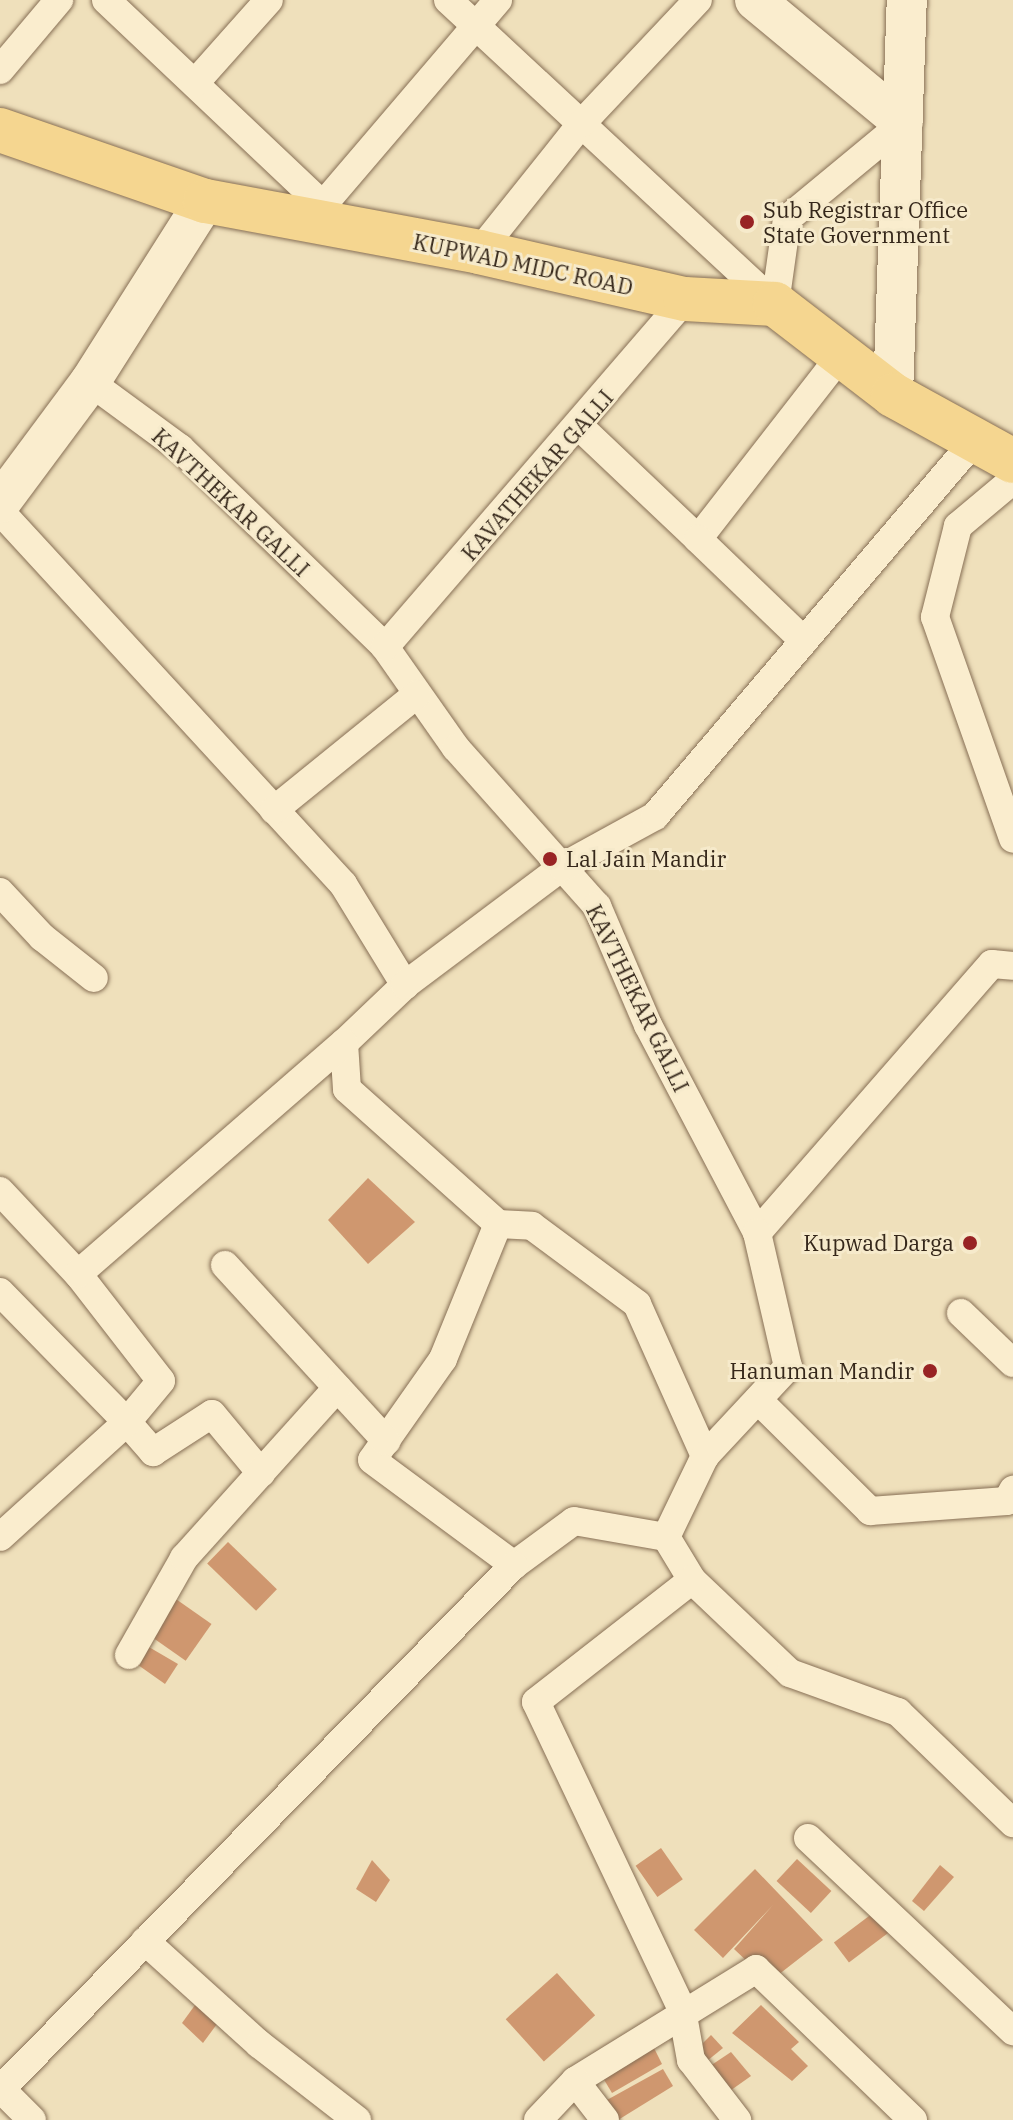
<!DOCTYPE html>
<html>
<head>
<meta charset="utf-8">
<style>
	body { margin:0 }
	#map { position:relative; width:1013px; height:2120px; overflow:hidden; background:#efe0bb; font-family:"IBM Plex Serif",serif }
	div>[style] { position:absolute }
	.building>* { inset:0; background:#cf976f; transform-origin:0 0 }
	.roads { filter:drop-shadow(0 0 2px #876f55) drop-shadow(0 0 2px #876f55) }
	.street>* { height:28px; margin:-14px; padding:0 14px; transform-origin:14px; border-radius:14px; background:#faedce }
	.secondary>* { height:40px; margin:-20px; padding:0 20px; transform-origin:20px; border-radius:20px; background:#faedce }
	.primary>* { height:44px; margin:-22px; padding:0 22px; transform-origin:22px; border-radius:22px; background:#f5d690 }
	.dots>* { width:22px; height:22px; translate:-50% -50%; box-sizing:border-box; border:4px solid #f6eacb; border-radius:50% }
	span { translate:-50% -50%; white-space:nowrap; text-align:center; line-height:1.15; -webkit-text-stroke:6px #f6eacb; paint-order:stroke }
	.poi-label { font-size:22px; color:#35271a }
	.left { translate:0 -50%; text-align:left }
	.right { translate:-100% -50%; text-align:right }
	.street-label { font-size:22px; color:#35271a }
</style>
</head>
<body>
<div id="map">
	<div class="building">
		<i style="clip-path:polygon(368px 1178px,415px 1222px,368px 1264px,328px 1220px)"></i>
		<i style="left:228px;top:1542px;width:68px;height:30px;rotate:44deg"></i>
		<i style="left:173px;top:1597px;width:47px;height:45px;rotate:35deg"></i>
		<i style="clip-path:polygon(142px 1643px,178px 1664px,165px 1684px,131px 1660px)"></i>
		<i style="left:661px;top:1848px;width:38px;height:31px;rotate:55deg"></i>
		<i style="left:797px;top:1859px;width:47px;height:30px;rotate:43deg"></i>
		<i style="clip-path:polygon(372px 1860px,390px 1880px,376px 1902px,356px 1889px)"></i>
		<i style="clip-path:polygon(940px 1865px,954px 1877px,924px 1911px,912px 1901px)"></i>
		<i style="clip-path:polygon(755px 1869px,823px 1940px,769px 1982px,734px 1949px,773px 1905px,723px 1958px,694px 1930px)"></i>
		<i style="left:881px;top:1907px;width:25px;height:59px;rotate:53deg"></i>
		<i style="left:557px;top:1973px;width:57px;height:69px;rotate:48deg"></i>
		<i style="clip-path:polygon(198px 2001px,217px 2024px,203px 2043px,182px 2023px)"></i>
		<i style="clip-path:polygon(761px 2005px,799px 2042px,791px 2049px,808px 2066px,792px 2081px,732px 2033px)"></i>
		<i style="clip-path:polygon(711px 2035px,723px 2048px,707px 2061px,698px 2048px)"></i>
		<i style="clip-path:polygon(652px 2044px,662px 2064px,612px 2093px,603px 2078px)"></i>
		<i style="clip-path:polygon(731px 2052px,751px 2076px,727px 2093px,707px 2068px)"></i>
		<i style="clip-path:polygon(663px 2069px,673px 2086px,618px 2120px,596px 2106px)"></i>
	</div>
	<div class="roads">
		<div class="street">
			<i style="left:106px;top:0;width:297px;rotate:43.4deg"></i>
			<i style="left:448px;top:0;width:446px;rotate:42.9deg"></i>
			<i style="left:0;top:70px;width:92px;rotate:-49.9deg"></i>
			<i style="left:195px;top:83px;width:111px;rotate:-48.3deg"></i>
			<i style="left:311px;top:219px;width:288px;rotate:-49.5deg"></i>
			<i style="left:479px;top:252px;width:165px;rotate:-51.4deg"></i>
			<i style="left:582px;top:123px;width:169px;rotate:-46.7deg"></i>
			<i style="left:775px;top:304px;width:86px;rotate:-82deg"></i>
			<i style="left:787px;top:219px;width:151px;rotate:-39.6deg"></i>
			<i style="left:90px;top:382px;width:112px;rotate:36.3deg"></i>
			<i style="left:180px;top:448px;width:286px;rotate:44.1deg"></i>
			<i style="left:385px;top:647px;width:123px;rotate:54.9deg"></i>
			<i style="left:456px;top:748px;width:212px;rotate:48.3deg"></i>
			<i style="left:597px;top:906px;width:129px;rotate:66.8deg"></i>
			<i style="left:648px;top:1025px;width:235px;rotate:62.3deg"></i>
			<i style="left:757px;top:1233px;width:357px;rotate:-48.9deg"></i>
			<i style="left:992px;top:964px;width:21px;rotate:5deg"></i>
			<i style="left:580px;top:427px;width:163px;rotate:43.5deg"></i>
			<i style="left:698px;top:539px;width:234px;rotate:-52.1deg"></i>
			<i style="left:1013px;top:480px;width:72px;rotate:140.1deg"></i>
			<i style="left:958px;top:526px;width:94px;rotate:104.2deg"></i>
			<i style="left:935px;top:617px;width:235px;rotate:70.6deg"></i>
			<i style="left:0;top:511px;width:507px;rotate:47.4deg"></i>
			<i style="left:343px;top:884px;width:119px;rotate:58.5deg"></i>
			<i style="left:405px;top:985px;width:84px;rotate:136.4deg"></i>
			<i style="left:344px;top:1043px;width:46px;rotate:86.3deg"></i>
			<i style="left:347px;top:1089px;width:203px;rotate:41.8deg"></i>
			<i style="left:498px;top:1224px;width:34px;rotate:3deg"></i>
			<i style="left:532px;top:1226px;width:131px;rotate:36.6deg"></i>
			<i style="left:637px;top:1304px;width:167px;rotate:65.9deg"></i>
			<i style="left:705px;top:1456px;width:90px;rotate:115.7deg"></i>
			<i style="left:666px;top:1537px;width:50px;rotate:58.8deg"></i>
			<i style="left:692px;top:1580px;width:135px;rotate:43.5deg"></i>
			<i style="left:790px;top:1673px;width:115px;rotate:19.9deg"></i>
			<i style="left:898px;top:1712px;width:160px;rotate:44deg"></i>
			<i style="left:698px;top:539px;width:147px;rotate:43.9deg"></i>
			<i style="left:385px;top:647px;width:459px;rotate:-49.2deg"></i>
			<i style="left:274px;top:810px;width:184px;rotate:-39deg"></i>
			<i style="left:0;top:892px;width:62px;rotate:47deg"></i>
			<i style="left:42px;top:937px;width:66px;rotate:38.3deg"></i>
			<i style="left:405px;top:985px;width:196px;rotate:-36.9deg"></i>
			<i style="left:562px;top:867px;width:106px;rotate:-28.7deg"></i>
			<i style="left:655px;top:816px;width:494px;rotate:-49.6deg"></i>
			<i style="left:0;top:1191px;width:114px;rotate:46.8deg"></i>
			<i style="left:78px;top:1274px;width:135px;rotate:52.2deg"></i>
			<i style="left:161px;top:1381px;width:53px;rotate:129.7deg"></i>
			<i style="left:127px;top:1422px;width:40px;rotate:49deg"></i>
			<i style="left:153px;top:1452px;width:70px;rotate:-32.8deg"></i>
			<i style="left:212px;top:1414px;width:77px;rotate:50.3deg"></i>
			<i style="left:498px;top:1224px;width:146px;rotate:112.2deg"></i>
			<i style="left:443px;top:1359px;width:123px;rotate:125.1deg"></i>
			<i style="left:372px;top:1460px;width:177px;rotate:36.5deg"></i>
			<i style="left:514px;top:1565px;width:74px;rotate:-36.3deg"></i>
			<i style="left:574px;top:1521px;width:93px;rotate:9.9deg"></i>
			<i style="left:225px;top:1265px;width:239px;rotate:47.5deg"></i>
			<i style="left:78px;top:1274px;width:352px;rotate:-41deg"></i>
			<i style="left:0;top:1292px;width:182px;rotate:45.7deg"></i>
			<i style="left:127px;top:1422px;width:171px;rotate:137.8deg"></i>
			<i style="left:961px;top:1313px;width:72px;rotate:43.9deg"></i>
			<i style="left:758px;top:1400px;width:158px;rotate:44.7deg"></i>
			<i style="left:870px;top:1511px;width:137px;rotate:-4.2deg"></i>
			<i style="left:1007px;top:1501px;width:13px;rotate:-61deg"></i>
			<i style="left:705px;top:1456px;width:122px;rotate:-47deg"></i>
			<i style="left:788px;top:1367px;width:138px;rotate:-103deg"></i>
			<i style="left:692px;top:1580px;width:198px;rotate:142deg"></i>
			<i style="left:536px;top:1702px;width:341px;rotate:64.6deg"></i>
			<i style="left:682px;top:2010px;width:51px;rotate:79.8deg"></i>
			<i style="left:691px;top:2060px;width:76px;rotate:52.5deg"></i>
			<i style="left:129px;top:1655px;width:112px;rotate:-60.4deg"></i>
			<i style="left:184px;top:1558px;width:229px;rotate:-48deg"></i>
			<i style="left:808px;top:1838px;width:282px;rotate:43.3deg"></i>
			<i style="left:145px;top:1941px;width:154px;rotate:42.1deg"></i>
			<i style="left:259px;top:2044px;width:124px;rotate:37.8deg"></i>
			<i style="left:575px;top:2081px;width:213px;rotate:-31.7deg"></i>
			<i style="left:756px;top:1969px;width:218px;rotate:43.9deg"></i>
			<i style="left:0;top:2088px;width:45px;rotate:45deg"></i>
			<i style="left:1px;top:2089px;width:733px;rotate:-45.61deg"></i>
			<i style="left:538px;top:2120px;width:54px;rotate:-46.5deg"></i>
			<i style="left:575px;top:2081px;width:49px;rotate:52.4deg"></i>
		</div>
		<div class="secondary">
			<i style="left:755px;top:0;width:192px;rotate:39.7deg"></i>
			<i style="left:893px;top:395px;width:395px;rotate:-88deg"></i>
			<i style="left:0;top:503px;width:151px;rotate:-53.4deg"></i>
			<i style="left:90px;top:382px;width:214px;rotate:-57.6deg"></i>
		</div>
		<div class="primary">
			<i style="left:0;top:130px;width:217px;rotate:19.1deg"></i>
			<i style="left:205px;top:201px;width:279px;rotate:10.5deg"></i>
			<i style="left:479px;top:252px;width:211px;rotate:12.9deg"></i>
			<i style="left:685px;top:299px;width:90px;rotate:3.2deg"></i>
			<i style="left:775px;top:304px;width:149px;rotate:37.6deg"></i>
			<i style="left:893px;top:395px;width:137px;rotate:28.8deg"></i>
		</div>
	</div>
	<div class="dots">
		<i style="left:747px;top:222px;background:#982324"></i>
		<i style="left:550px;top:859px;background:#982324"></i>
		<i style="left:970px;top:1243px;background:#982324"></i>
		<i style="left:930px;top:1371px;background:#982324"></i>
	</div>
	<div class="poi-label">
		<span class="left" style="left:763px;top:222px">Sub Registrar Office<br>State Government</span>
		<span class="left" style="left:566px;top:859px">Lal Jain Mandir</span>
		<span class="right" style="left:954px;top:1243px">Kupwad Darga</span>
		<span class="right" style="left:914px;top:1371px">Hanuman Mandir</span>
	</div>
	<div class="street-label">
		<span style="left:523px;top:264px;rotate:12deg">KUPWAD MIDC ROAD</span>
		<span style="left:537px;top:475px;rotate:-49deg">KAVATHEKAR GALLI</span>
		<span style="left:231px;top:502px;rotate:43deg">KAVTHEKAR GALLI</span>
		<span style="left:638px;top:998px;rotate:64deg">KAVTHEKAR GALLI</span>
	</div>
</div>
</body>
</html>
